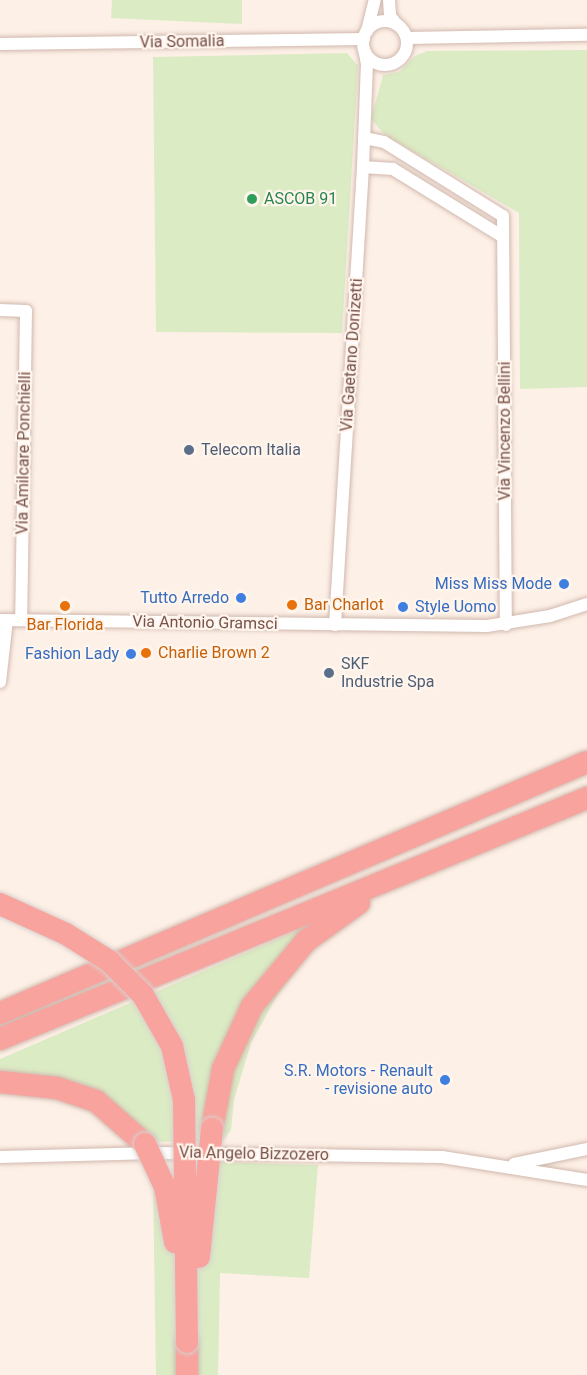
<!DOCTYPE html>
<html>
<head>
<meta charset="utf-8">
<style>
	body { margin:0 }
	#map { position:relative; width:587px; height:1375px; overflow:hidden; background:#fdf0e6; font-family:Roboto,sans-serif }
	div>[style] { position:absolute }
	.green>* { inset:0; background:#dbebc4 }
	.roads { filter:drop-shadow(0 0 2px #d1b8ae) drop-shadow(0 0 2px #d1b8ae) }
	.minor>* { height:12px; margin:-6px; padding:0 6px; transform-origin:6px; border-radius:6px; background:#fff }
	.minor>.ring { margin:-6px; padding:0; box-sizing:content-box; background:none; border:12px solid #fff; border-radius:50% }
	.motorway>* { height:22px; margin:-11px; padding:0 11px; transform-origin:11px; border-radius:11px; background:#f8a39d }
	.bridges { filter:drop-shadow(0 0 2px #d9cfcc) drop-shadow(0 0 2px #d9cfcc) }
	.motorway-bridge>* { height:22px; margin:-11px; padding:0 11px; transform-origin:11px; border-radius:11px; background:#f8a39d }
	.dots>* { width:16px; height:16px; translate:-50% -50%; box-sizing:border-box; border:3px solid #fff5ed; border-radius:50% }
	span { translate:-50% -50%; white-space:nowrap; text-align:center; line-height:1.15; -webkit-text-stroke:4.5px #fff5ed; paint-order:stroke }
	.street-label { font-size:16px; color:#77524a }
	.leisure-label { font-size:16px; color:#27864d }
	.left { translate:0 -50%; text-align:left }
	.service-label { font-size:16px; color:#4e5e75 }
	.shop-label { font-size:16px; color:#366cbe }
	.right { translate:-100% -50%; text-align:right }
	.food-label { font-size:16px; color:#c56008 }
</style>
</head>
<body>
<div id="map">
	<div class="green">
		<i style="clip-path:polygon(112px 0,242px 0,242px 24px,111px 18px)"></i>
		<i style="clip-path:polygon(587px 50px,587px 387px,520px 389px,519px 213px,385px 135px,371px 119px,383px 75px,399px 72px,415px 56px,427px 51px)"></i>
		<i style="clip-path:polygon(347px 53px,358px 66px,342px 333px,156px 332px,153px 57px)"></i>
		<i style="clip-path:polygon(306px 927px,247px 1005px,218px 1065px,203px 1132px,217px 1133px,227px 1080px,262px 1004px,294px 962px,301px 964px,277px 996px,251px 1043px,234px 1100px,231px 1130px,223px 1141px,150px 1142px,120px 1112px,79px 1089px,51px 1081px,0 1077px,0 1059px)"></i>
		<i style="clip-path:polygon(215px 1162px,318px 1165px,309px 1278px,220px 1273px,218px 1375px,156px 1375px,153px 1183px,214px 1179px)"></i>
	</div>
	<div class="roads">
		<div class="minor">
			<i style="left:389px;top:0;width:16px;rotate:86deg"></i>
			<i style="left:390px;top:16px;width:11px;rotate:52deg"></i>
			<i class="ring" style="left:363px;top:21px;width:32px;height:32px"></i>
			<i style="left:367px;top:31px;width:32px;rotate:-76deg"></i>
			<i style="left:407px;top:38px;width:180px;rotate:-1deg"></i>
			<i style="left:0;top:44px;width:364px;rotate:-0.8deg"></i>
			<i style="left:364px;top:138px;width:20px;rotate:11deg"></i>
			<i style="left:384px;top:142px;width:140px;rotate:31.9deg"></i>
			<i style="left:503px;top:216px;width:409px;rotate:89.6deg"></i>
			<i style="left:363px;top:167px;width:30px;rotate:4deg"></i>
			<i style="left:393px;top:169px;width:129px;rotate:31.7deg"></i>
			<i style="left:0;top:310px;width:26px;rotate:2deg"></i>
			<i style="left:26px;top:311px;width:309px;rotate:90.9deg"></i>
			<i style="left:0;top:620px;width:487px;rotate:0.7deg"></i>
			<i style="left:487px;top:626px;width:64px;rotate:-9deg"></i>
			<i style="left:550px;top:616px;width:39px;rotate:-18deg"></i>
			<i style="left:335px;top:625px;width:459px;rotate:-86.5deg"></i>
			<i style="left:363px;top:167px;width:103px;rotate:-87.8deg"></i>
			<i style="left:367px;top:64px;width:15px;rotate:-101deg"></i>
			<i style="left:0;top:682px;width:62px;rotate:-83.6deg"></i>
			<i style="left:0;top:1157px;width:156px;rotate:-1.5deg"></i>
			<i style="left:156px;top:1153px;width:286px;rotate:0.8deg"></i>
			<i style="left:442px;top:1157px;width:147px;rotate:9deg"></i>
			<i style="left:514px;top:1164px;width:75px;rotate:-11.6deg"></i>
		</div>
		<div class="motorway">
			<i style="left:0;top:1013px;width:638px;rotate:-23.15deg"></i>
			<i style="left:0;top:1039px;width:635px;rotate:-22.32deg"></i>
			<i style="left:0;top:1082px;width:57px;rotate:6deg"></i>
			<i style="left:57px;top:1088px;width:41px;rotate:18.4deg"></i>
			<i style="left:96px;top:1101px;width:65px;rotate:41.3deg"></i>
			<i style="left:212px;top:1129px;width:61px;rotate:-79.6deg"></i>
			<i style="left:223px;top:1069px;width:69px;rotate:-65.3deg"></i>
			<i style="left:252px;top:1006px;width:85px;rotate:-50.3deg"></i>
			<i style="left:306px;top:941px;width:65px;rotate:-35.6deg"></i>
			<i style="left:187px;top:1342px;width:33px;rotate:90deg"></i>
		</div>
	</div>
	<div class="bridges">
		<div class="motorway-bridge">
			<i style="left:0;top:904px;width:72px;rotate:24.4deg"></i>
			<i style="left:66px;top:934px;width:51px;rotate:32.1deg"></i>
			<i style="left:109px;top:961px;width:48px;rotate:45deg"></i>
			<i style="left:143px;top:995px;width:59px;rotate:60.4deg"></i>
			<i style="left:172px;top:1046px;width:55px;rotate:77.5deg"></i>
			<i style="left:184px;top:1100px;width:242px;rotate:89.3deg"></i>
			<i style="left:145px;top:1144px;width:47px;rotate:65.1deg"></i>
			<i style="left:165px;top:1187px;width:56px;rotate:79.7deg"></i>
			<i style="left:199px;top:1257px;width:129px;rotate:-84.2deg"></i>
		</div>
	</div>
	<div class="dots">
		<i style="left:252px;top:199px;background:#2e9e5b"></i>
		<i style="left:189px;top:450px;background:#5c6f8a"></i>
		<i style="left:564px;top:584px;background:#3f7fe0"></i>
		<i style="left:241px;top:598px;background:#3f7fe0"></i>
		<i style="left:292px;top:605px;background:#e8710a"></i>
		<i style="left:65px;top:606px;background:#e8710a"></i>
		<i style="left:403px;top:607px;background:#3f7fe0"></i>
		<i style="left:146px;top:653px;background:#e8710a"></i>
		<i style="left:131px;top:654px;background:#3f7fe0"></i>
		<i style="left:329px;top:673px;background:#5c6f8a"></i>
		<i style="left:445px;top:1080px;background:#3f7fe0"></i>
	</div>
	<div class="street-label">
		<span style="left:182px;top:42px;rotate:-1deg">Via Somalia</span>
		<span style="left:352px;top:355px;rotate:-86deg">Via Gaetano Donizetti</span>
		<span style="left:505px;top:431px;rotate:-90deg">Via Vincenzo Bellini</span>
		<span style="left:24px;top:453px;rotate:-89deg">Via Amilcare Ponchielli</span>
		<span style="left:205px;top:623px;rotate:1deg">Via Antonio Gramsci</span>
		<span style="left:254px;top:1154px;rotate:1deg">Via Angelo Bizzozero</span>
	</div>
	<div class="leisure-label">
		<span class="left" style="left:264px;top:199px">ASCOB 91</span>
	</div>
	<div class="service-label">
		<span class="left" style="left:201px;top:450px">Telecom Italia</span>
		<span class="left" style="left:341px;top:673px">SKF<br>Industrie Spa</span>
	</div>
	<div class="shop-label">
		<span class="right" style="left:552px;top:584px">Miss Miss Mode</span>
		<span class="right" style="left:229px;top:598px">Tutto Arredo</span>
		<span class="left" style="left:415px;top:607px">Style Uomo</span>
		<span class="right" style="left:119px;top:654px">Fashion Lady</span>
		<span class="right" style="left:433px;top:1080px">S.R. Motors - Renault<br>- revisione auto</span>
	</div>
	<div class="food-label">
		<span class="left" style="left:304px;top:605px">Bar Charlot</span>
		<span style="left:65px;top:625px">Bar Florida</span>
		<span class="left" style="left:158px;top:653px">Charlie Brown 2</span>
	</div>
</div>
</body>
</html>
